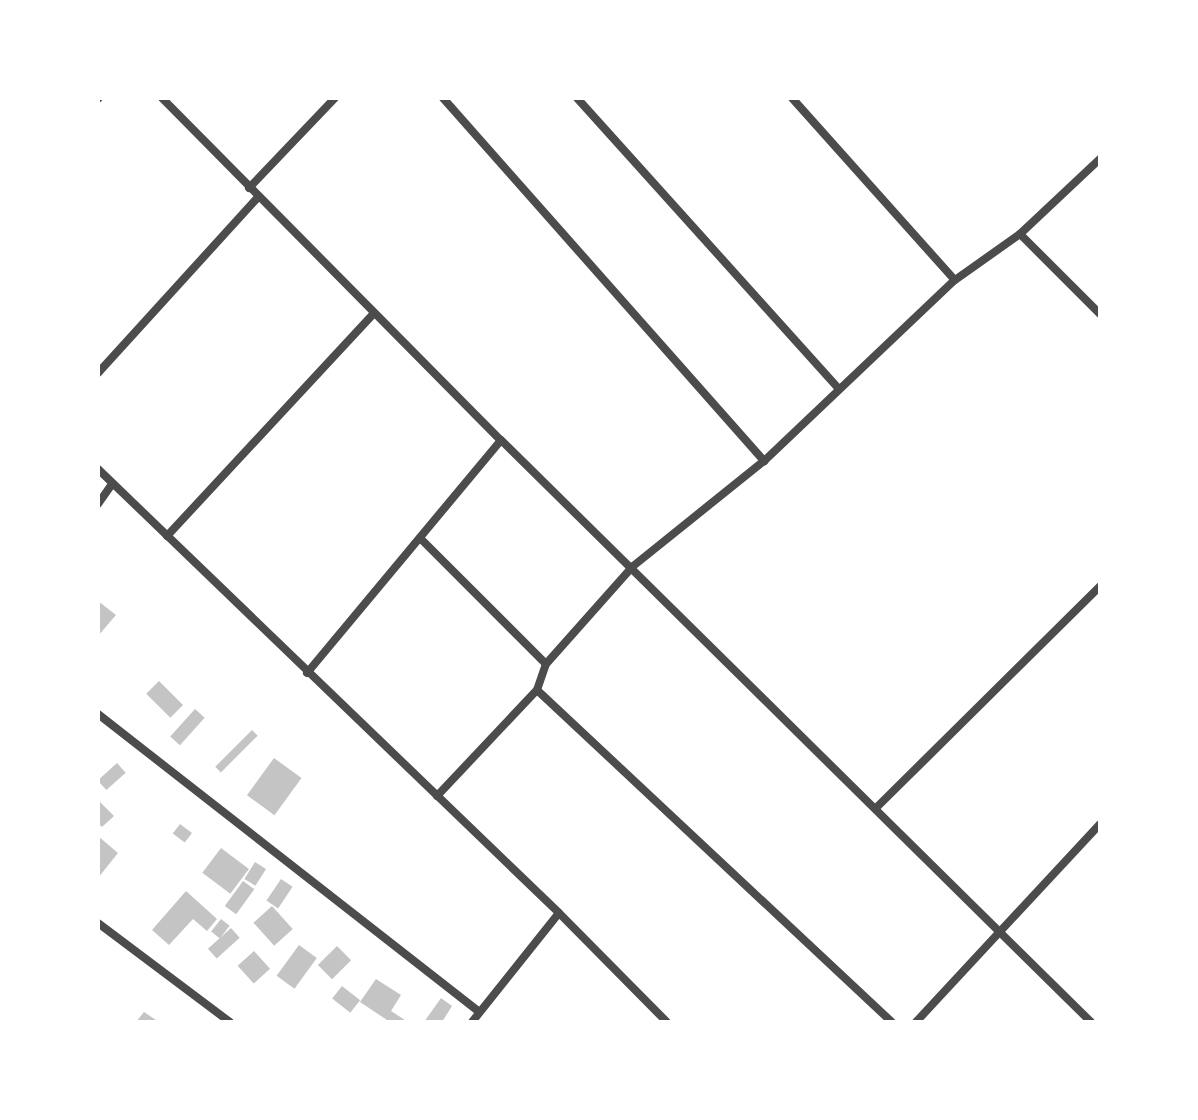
<!DOCTYPE html>
<html>
<head>
<meta charset="utf-8">
<style>
	body { margin:0 }
	#map { position:relative; width:1198px; height:1120px; overflow:hidden; background:#fff; font-family:Roboto,sans-serif }
	div>[style] { position:absolute }
	.building>* { inset:0; background:#c4c4c4; transform-origin:0 0 }
	.minor>* { height:8px; margin:-4px; padding:0 4px; transform-origin:4px; border-radius:4px; background:#4c4c4c }
	span { translate:-50% -50%; white-space:nowrap; text-align:center; line-height:1.15; -webkit-text-stroke:8px #fff; paint-order:stroke }
	.frame { position:absolute; inset:0; border:100px solid #fff; pointer-events:none }
</style>
</head>
<body>
<div id="map">
	<div class="building">
		<i style="clip-path:polygon(98px 601px,116px 615px,98px 636px)"></i>
		<i style="left:159px;top:681px;width:34px;height:18px;rotate:45deg"></i>
		<i style="left:195px;top:709px;width:13px;height:37px;rotate:42deg"></i>
		<i style="left:252px;top:730px;width:8px;height:52px;rotate:45deg"></i>
		<i style="left:274px;top:758px;width:34px;height:46px;rotate:36deg"></i>
		<i style="left:117px;top:763px;width:13px;height:26px;rotate:48deg"></i>
		<i style="clip-path:polygon(98px 800px,114px 816px,102px 827px,98px 823px)"></i>
		<i style="left:180px;top:824px;width:15px;height:12px;rotate:37deg"></i>
		<i style="clip-path:polygon(98px 836px,118px 853px,98px 878px)"></i>
		<i style="left:221px;top:848px;width:35px;height:31px;rotate:37deg"></i>
		<i style="left:255px;top:862px;width:13px;height:20px;rotate:32deg"></i>
		<i style="left:281px;top:879px;width:14px;height:26px;rotate:34deg"></i>
		<i style="left:243px;top:881px;width:14px;height:31px;rotate:36deg"></i>
		<i style="clip-path:polygon(186px 891px,217px 919px,207px 931px,193px 919px,169px 945px,152px 930px)"></i>
		<i style="left:272px;top:906px;width:31px;height:25px;rotate:48deg"></i>
		<i style="left:221px;top:919px;width:11px;height:16px;rotate:38deg"></i>
		<i style="left:231px;top:928px;width:13px;height:31px;rotate:48deg"></i>
		<i style="left:299px;top:945px;width:22px;height:38px;rotate:36deg"></i>
		<i style="left:337px;top:946px;width:20px;height:27px;rotate:45deg"></i>
		<i style="left:254px;top:951px;width:24px;height:22px;rotate:48deg"></i>
		<i style="clip-path:polygon(376px 979px,401px 995px,391px 1011px,408px 1022px,390px 1022px,360px 1002px)"></i>
		<i style="left:342px;top:986px;width:23px;height:16px;rotate:38deg"></i>
		<i style="clip-path:polygon(441px 998px,452px 1006px,442px 1022px,424px 1022px)"></i>
		<i style="clip-path:polygon(144px 1012px,159px 1022px,136px 1022px)"></i>
	</div>
	<div class="minor">
		<i style="left:162px;top:98px;width:482px;rotate:45.3deg"></i>
		<i style="left:501px;top:440px;width:829px;rotate:44.61deg"></i>
		<i style="left:443px;top:98px;width:485px;rotate:48.5deg"></i>
		<i style="left:577px;top:98px;width:390px;rotate:48deg"></i>
		<i style="left:792px;top:98px;width:244px;rotate:48.2deg"></i>
		<i style="left:98px;top:99px;width:1px;rotate:-45deg"></i>
		<i style="left:249px;top:188px;width:124px;rotate:-46.3deg"></i>
		<i style="left:1020px;top:234px;width:113px;rotate:45deg"></i>
		<i style="left:98px;top:373px;width:238px;rotate:-47.7deg"></i>
		<i style="left:98px;top:469px;width:640px;rotate:43.92deg"></i>
		<i style="left:559px;top:913px;width:153px;rotate:45.3deg"></i>
		<i style="left:98px;top:504px;width:24px;rotate:-55deg"></i>
		<i style="left:167px;top:536px;width:304px;rotate:-47.1deg"></i>
		<i style="left:420px;top:538px;width:178px;rotate:45deg"></i>
		<i style="left:307px;top:673px;width:303px;rotate:-50.2deg"></i>
		<i style="left:537px;top:690px;width:486px;rotate:43.1deg"></i>
		<i style="left:98px;top:714px;width:484px;rotate:38deg"></i>
		<i style="left:437px;top:796px;width:146px;rotate:-46.7deg"></i>
		<i style="left:537px;top:690px;width:28px;rotate:-71deg"></i>
		<i style="left:546px;top:664px;width:130px;rotate:-48.4deg"></i>
		<i style="left:632px;top:567px;width:169px;rotate:-38.8deg"></i>
		<i style="left:764px;top:461px;width:263px;rotate:-43.5deg"></i>
		<i style="left:955px;top:280px;width:80px;rotate:-35.3deg"></i>
		<i style="left:1020px;top:234px;width:110px;rotate:-43.2deg"></i>
		<i style="left:876px;top:808px;width:315px;rotate:-44.7deg"></i>
		<i style="left:98px;top:923px;width:165px;rotate:36.9deg"></i>
		<i style="left:472px;top:1022px;width:139px;rotate:-51.4deg"></i>
		<i style="left:916px;top:1022px;width:270px;rotate:-47.1deg"></i>
	</div>
	<div class="frame"></div>
</div>
</body>
</html>
